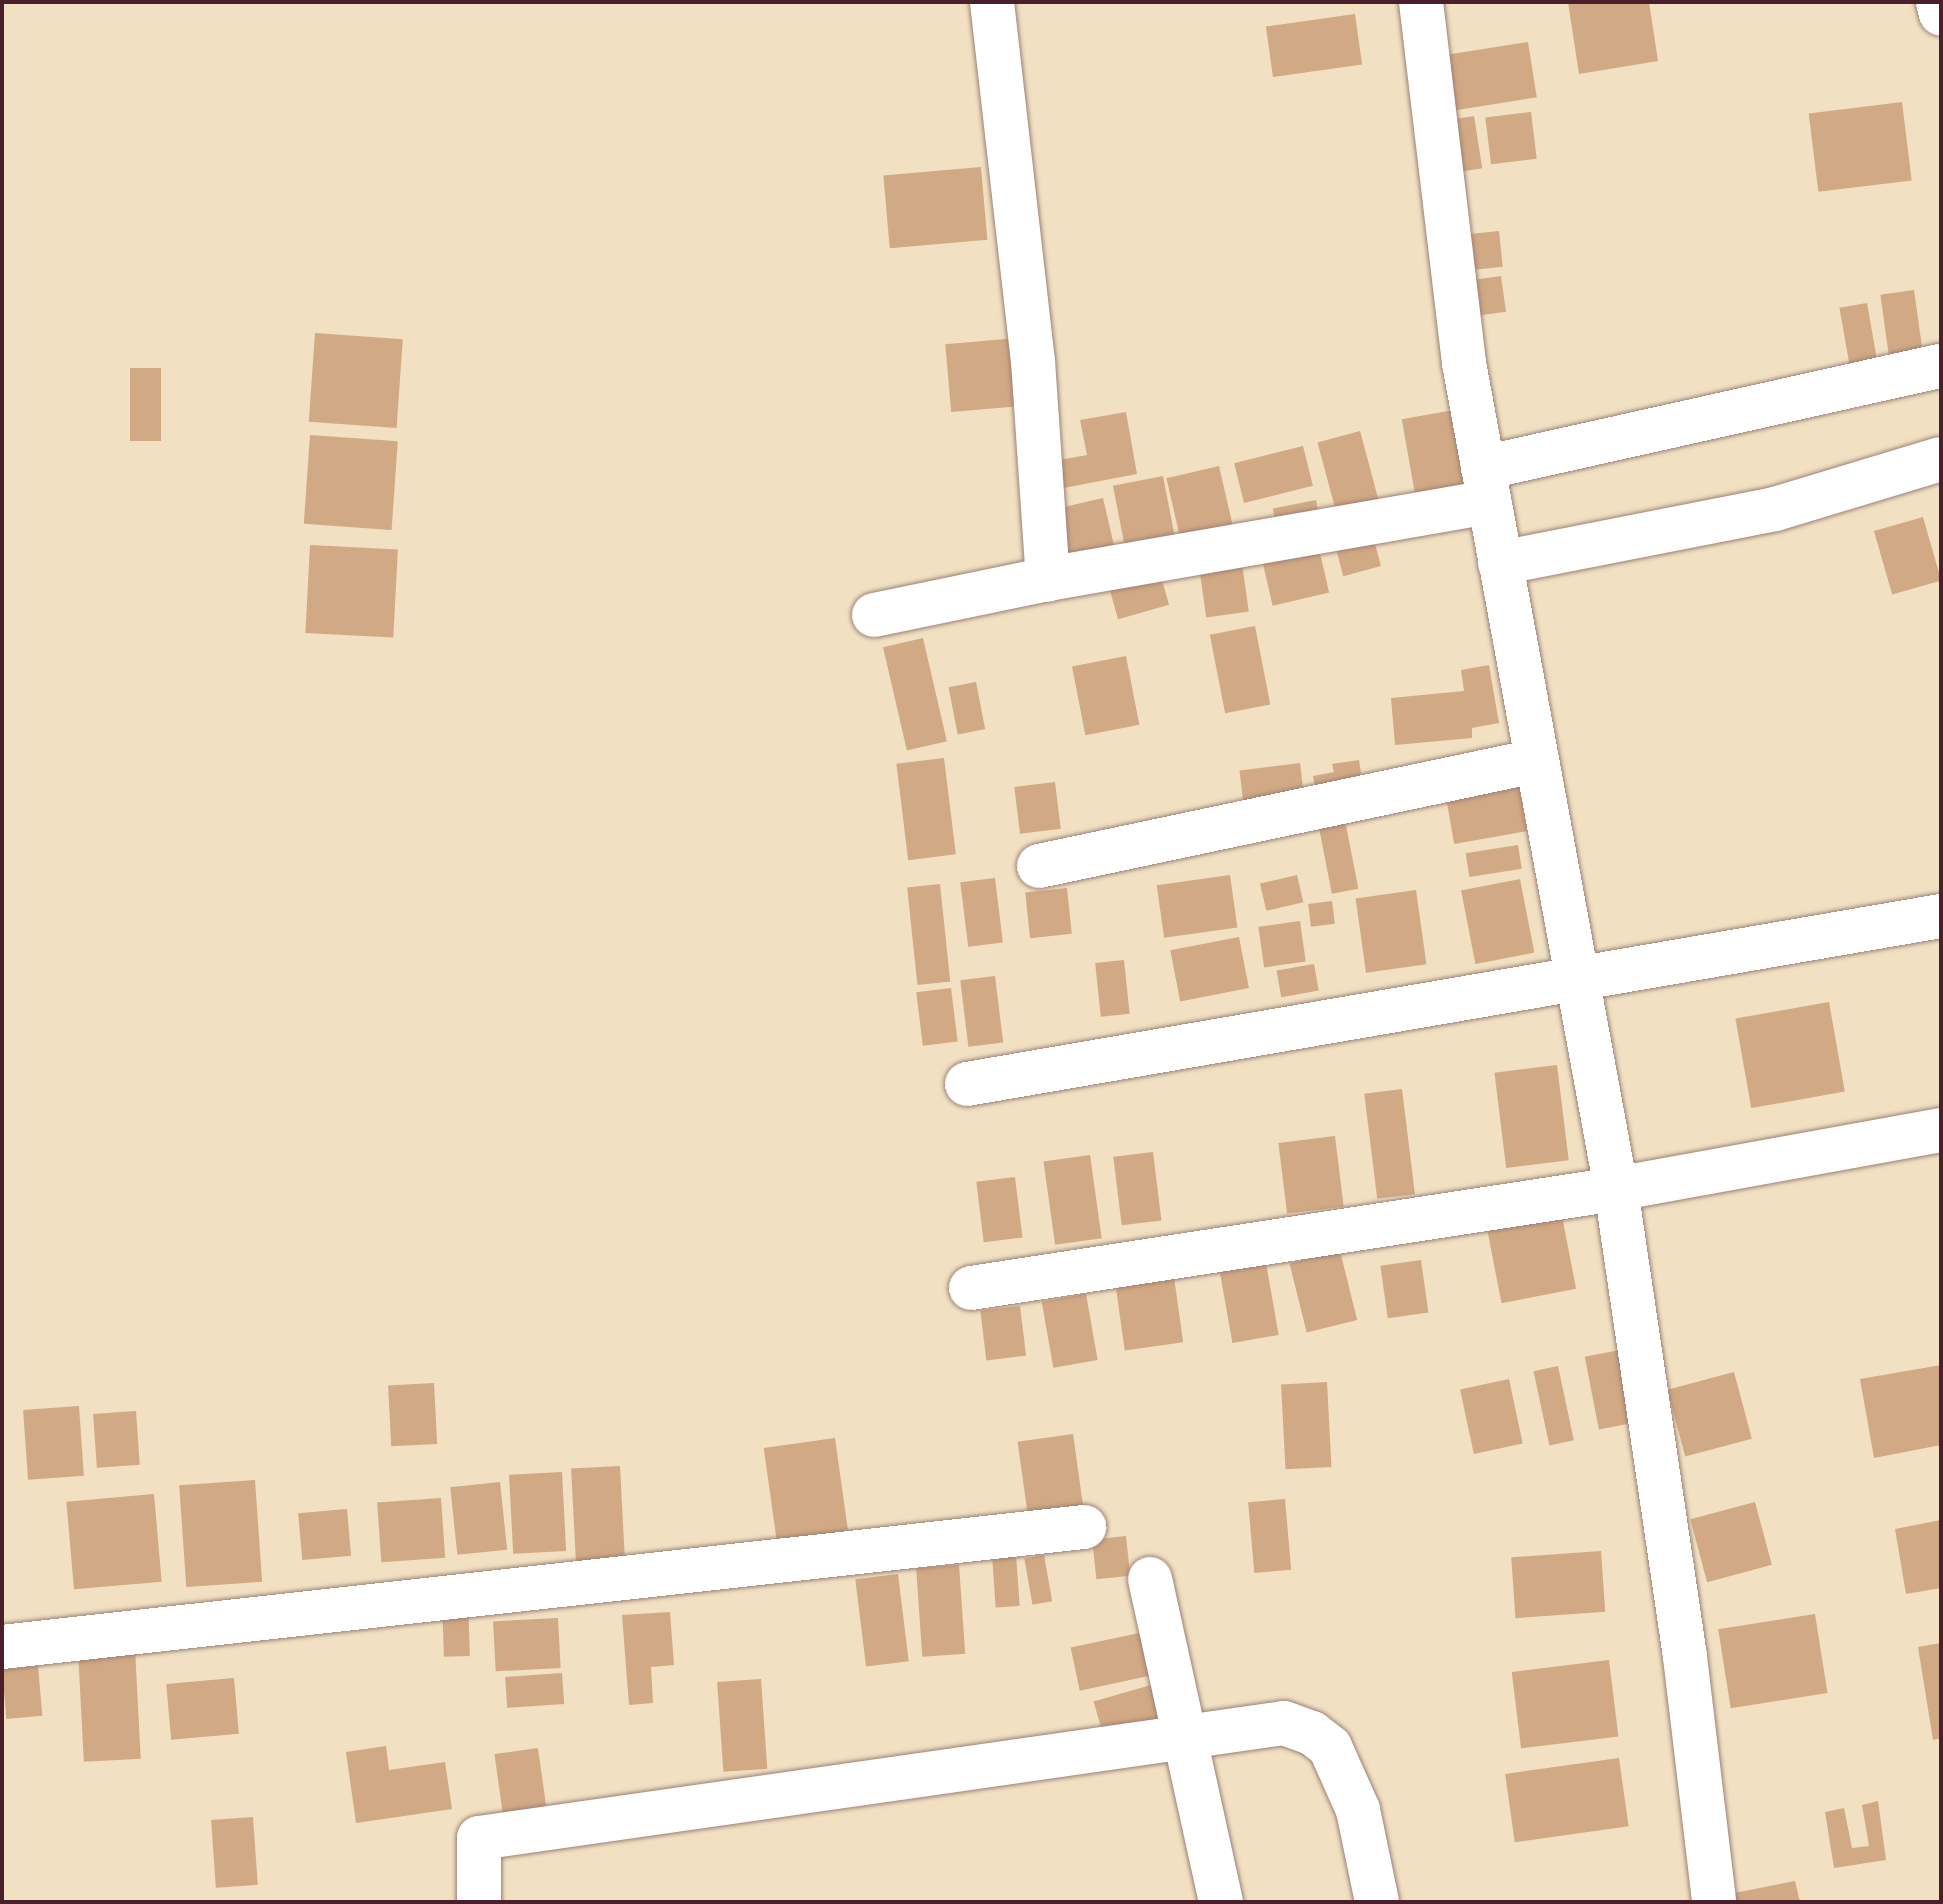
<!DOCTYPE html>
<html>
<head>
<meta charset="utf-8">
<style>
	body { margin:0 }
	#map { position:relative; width:1943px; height:1904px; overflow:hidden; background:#f1e0c2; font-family:"IM FELL Double Pica",serif }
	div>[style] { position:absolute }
	.building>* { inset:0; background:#d1a984; transform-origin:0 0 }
	.roads { filter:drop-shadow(0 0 2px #9e8076) drop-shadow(0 0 2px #9e8076) }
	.minor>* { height:44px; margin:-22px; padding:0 22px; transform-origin:22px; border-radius:22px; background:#fff }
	span { translate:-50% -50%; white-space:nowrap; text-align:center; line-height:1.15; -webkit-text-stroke:6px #f7f3e8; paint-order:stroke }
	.frame { position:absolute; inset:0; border:4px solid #4a1f2b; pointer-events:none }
</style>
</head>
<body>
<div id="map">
	<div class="building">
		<i style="clip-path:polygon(1568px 2px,1649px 2px,1658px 61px,1579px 74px)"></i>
		<i style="left:1355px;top:14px;width:51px;height:90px;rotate:82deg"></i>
		<i style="left:1528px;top:42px;width:56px;height:98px;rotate:81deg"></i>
		<i style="left:1902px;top:102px;width:79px;height:94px;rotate:83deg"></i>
		<i style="left:1531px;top:112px;width:47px;height:46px;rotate:83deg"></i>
		<i style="left:1474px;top:116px;width:53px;height:31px;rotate:81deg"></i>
		<i style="left:981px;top:167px;width:73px;height:98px;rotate:85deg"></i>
		<i style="left:1499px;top:231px;width:36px;height:48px;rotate:84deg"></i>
		<i style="left:1501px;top:276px;width:36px;height:44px;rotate:82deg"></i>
		<i style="left:1914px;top:290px;width:76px;height:34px;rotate:82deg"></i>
		<i style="left:1867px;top:303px;width:67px;height:28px;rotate:80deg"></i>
		<i style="left:315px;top:333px;width:88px;height:89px;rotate:4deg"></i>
		<i style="left:1017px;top:338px;width:68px;height:72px;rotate:85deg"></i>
		<i style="left:130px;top:368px;width:31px;height:73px"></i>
		<i style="left:1454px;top:410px;width:77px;height:53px;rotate:80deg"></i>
		<i style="clip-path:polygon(1126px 412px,1137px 474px,1053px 490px,1048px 462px,1087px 455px,1080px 420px)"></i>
		<i style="left:1360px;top:431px;width:80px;height:44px;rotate:75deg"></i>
		<i style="left:310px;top:435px;width:88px;height:89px;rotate:4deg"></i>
		<i style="left:1303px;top:446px;width:41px;height:71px;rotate:76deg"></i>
		<i style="left:1219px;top:466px;width:62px;height:54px;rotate:77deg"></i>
		<i style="left:1163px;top:476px;width:71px;height:51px;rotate:79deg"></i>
		<i style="left:1103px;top:498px;width:55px;height:53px;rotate:77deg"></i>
		<i style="left:1316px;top:500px;width:26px;height:44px;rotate:79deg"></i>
		<i style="left:1923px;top:517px;width:66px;height:51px;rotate:74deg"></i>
		<i style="left:1317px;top:540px;width:54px;height:58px;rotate:77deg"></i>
		<i style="left:1374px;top:540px;width:27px;height:39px;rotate:75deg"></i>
		<i style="left:310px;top:545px;width:88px;height:88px;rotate:3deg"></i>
		<i style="left:1241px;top:556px;width:56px;height:43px;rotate:82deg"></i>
		<i style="left:1160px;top:573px;width:33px;height:53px;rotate:74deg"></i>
		<i style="left:1255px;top:626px;width:80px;height:46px;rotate:79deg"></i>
		<i style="left:923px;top:638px;width:106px;height:41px;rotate:77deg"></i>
		<i style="left:1126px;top:656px;width:70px;height:55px;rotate:79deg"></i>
		<i style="clip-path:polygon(1489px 665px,1499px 723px,1472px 728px,1472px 738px,1395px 745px,1391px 698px,1464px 691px,1461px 670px)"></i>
		<i style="left:976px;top:682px;width:48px;height:28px;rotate:79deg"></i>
		<i style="left:944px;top:758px;width:97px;height:48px;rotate:83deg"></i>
		<i style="clip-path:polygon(1359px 760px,1364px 792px,1317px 800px,1313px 776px,1334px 772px,1332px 764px)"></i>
		<i style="left:1300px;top:763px;width:32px;height:61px;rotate:83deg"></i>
		<i style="left:1517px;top:774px;width:58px;height:74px;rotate:80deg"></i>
		<i style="left:1055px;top:782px;width:47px;height:41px;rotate:83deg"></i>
		<i style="left:1345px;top:820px;width:70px;height:27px;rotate:79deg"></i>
		<i style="left:1518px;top:845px;width:24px;height:53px;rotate:81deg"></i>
		<i style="left:1230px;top:875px;width:53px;height:74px;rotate:82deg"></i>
		<i style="left:1297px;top:875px;width:28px;height:38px;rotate:77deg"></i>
		<i style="left:995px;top:878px;width:65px;height:35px;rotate:83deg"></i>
		<i style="left:1520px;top:879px;width:75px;height:60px;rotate:79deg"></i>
		<i style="left:940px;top:884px;width:98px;height:33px;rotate:84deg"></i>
		<i style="left:1067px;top:888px;width:46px;height:42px;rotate:84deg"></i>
		<i style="left:1416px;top:890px;width:75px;height:61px;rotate:82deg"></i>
		<i style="left:1332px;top:901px;width:23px;height:24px;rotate:83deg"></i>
		<i style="left:1300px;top:921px;width:41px;height:42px;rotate:82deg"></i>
		<i style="left:1239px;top:937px;width:52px;height:70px;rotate:79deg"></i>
		<i style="left:1124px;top:960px;width:54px;height:29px;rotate:84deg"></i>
		<i style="left:1314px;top:964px;width:27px;height:38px;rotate:80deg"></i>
		<i style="left:995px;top:976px;width:67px;height:35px;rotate:83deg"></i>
		<i style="left:951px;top:988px;width:54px;height:35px;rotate:83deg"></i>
		<i style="left:1829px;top:1002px;width:91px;height:95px;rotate:80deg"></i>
		<i style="left:1557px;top:1065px;width:96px;height:63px;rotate:83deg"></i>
		<i style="left:1402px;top:1089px;width:106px;height:38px;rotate:83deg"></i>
		<i style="left:1335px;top:1136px;width:71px;height:57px;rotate:83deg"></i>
		<i style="left:1153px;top:1152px;width:69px;height:40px;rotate:83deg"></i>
		<i style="left:1090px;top:1155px;width:84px;height:47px;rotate:82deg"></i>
		<i style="left:1015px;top:1177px;width:61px;height:39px;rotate:83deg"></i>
		<i style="left:1562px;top:1216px;width:74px;height:76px;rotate:79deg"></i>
		<i style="left:1340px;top:1251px;width:71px;height:52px;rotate:76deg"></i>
		<i style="left:1421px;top:1260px;width:53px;height:41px;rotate:82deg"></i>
		<i style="left:1266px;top:1263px;width:73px;height:47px;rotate:80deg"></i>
		<i style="left:1174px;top:1277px;width:66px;height:59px;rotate:82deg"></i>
		<i style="left:1086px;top:1294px;width:67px;height:45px;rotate:80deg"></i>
		<i style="left:1020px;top:1306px;width:50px;height:40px;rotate:83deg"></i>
		<i style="left:1625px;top:1349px;width:74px;height:41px;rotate:79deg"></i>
		<i style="clip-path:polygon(1941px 1365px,1941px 1445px,1874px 1458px,1860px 1379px)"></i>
		<i style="left:1558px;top:1366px;width:76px;height:25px;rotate:78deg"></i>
		<i style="left:1734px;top:1372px;width:69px;height:69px;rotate:75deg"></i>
		<i style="left:1509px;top:1379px;width:66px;height:50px;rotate:78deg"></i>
		<i style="left:1327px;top:1382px;width:85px;height:46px;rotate:87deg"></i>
		<i style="left:434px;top:1383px;width:61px;height:46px;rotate:87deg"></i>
		<i style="left:79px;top:1406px;width:70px;height:56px;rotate:86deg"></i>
		<i style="left:136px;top:1411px;width:54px;height:43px;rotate:86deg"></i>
		<i style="left:1073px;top:1434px;width:89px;height:56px;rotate:82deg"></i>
		<i style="left:835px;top:1438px;width:108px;height:72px;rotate:82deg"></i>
		<i style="left:620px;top:1466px;width:94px;height:49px;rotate:87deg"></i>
		<i style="left:562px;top:1472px;width:79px;height:53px;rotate:87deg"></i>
		<i style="left:255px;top:1480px;width:102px;height:76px;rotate:86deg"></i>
		<i style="left:500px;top:1482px;width:68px;height:50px;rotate:84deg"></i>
		<i style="left:154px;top:1494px;width:88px;height:88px;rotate:85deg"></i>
		<i style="left:441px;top:1498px;width:60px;height:64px;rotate:86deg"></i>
		<i style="left:1285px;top:1499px;width:71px;height:37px;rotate:85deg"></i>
		<i style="left:1755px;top:1502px;width:65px;height:67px;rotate:75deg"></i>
		<i style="left:347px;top:1509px;width:47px;height:49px;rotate:85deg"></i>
		<i style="clip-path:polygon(1941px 1520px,1941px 1588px,1906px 1594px,1895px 1529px)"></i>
		<i style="left:1126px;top:1536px;width:40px;height:34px;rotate:84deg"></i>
		<i style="left:1601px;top:1551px;width:61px;height:90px;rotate:86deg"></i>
		<i style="left:1016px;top:1554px;width:52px;height:24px;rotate:86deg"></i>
		<i style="left:1044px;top:1555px;width:47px;height:20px;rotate:80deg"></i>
		<i style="left:959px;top:1565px;width:89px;height:43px;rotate:86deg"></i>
		<i style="left:898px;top:1574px;width:88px;height:43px;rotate:83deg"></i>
		<i style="left:468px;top:1601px;width:55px;height:26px;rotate:88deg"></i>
		<i style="clip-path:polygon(670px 1612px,674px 1665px,651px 1667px,653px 1703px,629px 1705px,622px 1615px)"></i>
		<i style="left:1815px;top:1614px;width:80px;height:98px;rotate:81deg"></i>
		<i style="left:558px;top:1618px;width:50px;height:65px;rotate:87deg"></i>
		<i style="left:1144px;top:1632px;width:44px;height:75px;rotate:78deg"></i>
		<i style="clip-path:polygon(1941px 1643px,1941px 1738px,1933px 1740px,1918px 1647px)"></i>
		<i style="left:135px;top:1649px;width:110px;height:57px;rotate:87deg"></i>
		<i style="left:1609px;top:1660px;width:77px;height:98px;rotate:83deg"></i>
		<i style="left:38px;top:1666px;width:50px;height:36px;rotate:85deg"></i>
		<i style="left:562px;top:1673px;width:31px;height:57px;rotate:86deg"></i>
		<i style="left:234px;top:1678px;width:56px;height:68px;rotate:85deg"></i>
		<i style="left:761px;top:1679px;width:90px;height:44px;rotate:86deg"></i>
		<i style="left:1158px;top:1683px;width:45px;height:67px;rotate:74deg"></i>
		<i style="clip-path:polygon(386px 1746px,389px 1770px,445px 1762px,452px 1809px,356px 1823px,346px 1752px)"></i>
		<i style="left:538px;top:1748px;width:75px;height:44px;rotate:82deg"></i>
		<i style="left:1619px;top:1758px;width:69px;height:115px;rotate:82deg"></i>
		<i style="clip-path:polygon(1878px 1801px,1886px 1860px,1834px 1868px,1825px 1812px,1844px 1808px,1852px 1848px,1869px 1846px,1862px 1805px)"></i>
		<i style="left:253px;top:1817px;width:68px;height:42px;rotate:86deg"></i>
		<i style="clip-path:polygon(1795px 1881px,1800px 1902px,1725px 1902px,1724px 1895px)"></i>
	</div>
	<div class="roads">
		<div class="minor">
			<i style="left:992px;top:2px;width:361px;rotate:83.5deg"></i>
			<i style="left:1033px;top:361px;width:219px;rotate:86.1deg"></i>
			<i style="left:1048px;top:579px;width:448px;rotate:-9.9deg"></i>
			<i style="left:1421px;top:2px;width:364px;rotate:83.2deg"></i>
			<i style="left:1464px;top:363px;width:840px;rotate:79.57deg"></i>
			<i style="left:1616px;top:1189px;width:473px;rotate:81.6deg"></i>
			<i style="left:1685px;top:1657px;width:247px;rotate:83.2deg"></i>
			<i style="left:1938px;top:2px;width:12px;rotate:76deg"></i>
			<i style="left:1483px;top:468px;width:469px;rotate:-12.6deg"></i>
			<i style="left:1500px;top:563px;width:280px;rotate:-11.1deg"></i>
			<i style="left:1775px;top:509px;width:173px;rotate:-16.8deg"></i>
			<i style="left:874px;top:615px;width:178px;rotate:-11.7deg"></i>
			<i style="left:1039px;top:866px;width:507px;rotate:-11.95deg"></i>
			<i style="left:967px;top:1084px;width:988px;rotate:-9.79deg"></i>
			<i style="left:971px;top:1288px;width:653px;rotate:-8.73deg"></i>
			<i style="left:1616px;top:1189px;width:330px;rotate:-10.3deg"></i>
			<i style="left:1150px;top:1579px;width:331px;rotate:77.6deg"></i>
			<i style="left:2px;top:1647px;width:1089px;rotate:-6.33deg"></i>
			<i style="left:479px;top:1902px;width:64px;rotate:-90deg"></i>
			<i style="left:479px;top:1838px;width:813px;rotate:-8.13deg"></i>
			<i style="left:1284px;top:1723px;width:30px;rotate:20deg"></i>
			<i style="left:1312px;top:1733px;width:23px;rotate:38deg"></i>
			<i style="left:1330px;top:1747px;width:69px;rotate:66deg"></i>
			<i style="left:1358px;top:1810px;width:94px;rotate:78.3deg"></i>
		</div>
	</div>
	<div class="frame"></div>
</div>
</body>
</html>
